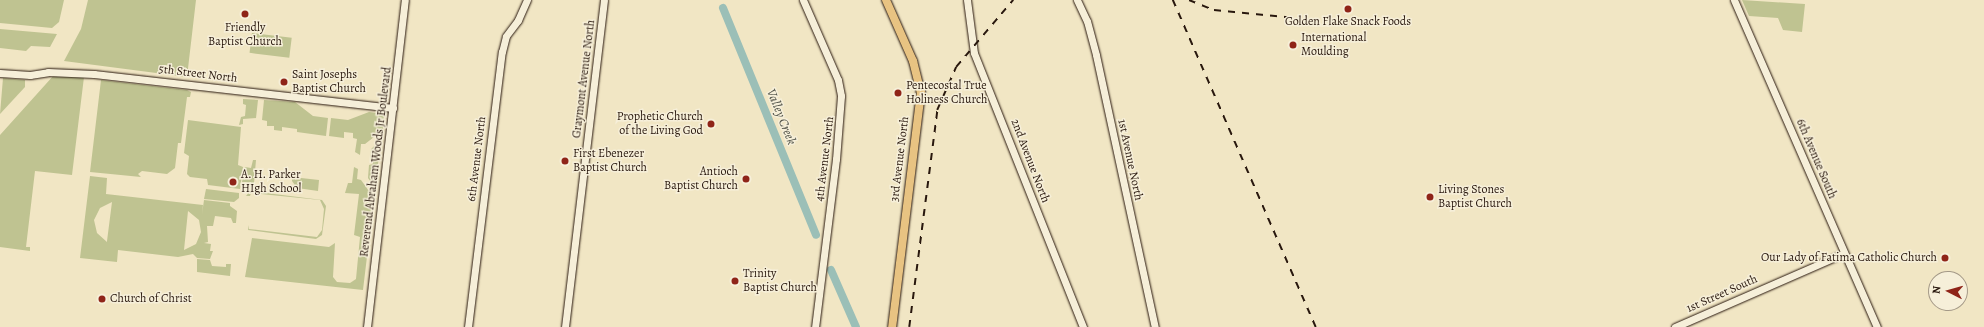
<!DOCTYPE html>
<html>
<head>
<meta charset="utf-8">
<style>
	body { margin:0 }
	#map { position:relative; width:1984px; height:327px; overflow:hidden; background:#f1e6c4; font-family:Alegreya,serif }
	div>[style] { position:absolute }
	.green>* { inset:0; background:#bfc391; transform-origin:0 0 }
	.river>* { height:8px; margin:-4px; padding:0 4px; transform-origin:4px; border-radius:4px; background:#9bbfb7 }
	.roads { filter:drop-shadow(0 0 1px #28170d) drop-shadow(0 0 1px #28170d) }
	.secondary>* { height:7px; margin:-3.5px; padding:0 3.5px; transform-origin:3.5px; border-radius:3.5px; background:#f6efd9 }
	.primary>* { height:8px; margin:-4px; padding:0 4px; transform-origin:4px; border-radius:4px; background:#e8c382 }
	.rail>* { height:1.5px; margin-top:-0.75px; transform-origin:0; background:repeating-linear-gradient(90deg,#28170d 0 7px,transparent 0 14px) }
	.dots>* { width:11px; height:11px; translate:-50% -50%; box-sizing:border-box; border:2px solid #f6efd9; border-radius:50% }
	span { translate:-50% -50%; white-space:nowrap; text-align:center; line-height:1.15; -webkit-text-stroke:3px #f6efd9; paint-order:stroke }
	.poi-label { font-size:12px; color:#28170d }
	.left { translate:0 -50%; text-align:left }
	.right { translate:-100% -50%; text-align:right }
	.street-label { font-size:12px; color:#28170d }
	.water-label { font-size:13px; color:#505248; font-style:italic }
	.north { position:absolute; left:1928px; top:271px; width:40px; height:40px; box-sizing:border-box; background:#f6efd9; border:1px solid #a49987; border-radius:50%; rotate:276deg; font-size:11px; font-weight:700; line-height:16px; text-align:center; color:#28170d }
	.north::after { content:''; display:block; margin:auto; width:14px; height:18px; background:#8f2418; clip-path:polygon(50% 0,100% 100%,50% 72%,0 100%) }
</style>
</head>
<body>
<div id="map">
	<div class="green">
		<i style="clip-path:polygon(0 0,64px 0,59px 22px,52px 28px,0 23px)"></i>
		<i style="clip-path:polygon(88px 0,196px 0,187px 77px,64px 61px,81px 29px)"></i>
		<i style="clip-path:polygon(1742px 0,1805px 4px,1802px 32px,1783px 30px,1778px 18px,1749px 16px)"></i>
		<i style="clip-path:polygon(0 29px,57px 34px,50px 47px,31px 46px,26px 51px,0 48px)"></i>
		<i style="left:252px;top:33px;width:40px;height:20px;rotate:7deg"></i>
		<i style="clip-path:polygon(54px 75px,84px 77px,72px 175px,35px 171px,26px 247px,30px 247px,30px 251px,0 247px,0 135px)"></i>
		<i style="clip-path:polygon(3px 78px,25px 80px,25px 87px,0 114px)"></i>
		<i style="clip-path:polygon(101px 80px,187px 90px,191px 92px,190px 97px,187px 97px,181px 143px,178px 143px,175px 168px,167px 174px,142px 171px,138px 174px,141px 177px,90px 172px)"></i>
		<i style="clip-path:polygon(243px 99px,258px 100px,256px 118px,243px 119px,243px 124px,239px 125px,241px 117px,245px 116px,246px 105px,243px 104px)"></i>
		<i style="clip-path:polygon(264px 100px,295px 102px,313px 116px,328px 118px,326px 136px,297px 132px,297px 129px,282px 127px,282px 131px,274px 130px,274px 126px,267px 126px,267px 121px,262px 120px)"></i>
		<i style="clip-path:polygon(369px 112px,384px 114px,383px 130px,365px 144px,361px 144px,360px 155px,355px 152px,357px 139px,353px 138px,353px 133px,344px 132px,344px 138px,329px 136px,331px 118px,348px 120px)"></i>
		<i style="clip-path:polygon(188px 120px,241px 127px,238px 165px,243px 167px,240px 189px,208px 185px,207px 179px,190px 177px,187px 174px,189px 156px,184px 153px)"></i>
		<i style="clip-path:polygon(381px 140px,375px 188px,368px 178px,369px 165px,373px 164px,370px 161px,371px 149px)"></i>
		<i style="clip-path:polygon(253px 160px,256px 160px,254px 183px,242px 182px,245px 167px,251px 168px)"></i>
		<i style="clip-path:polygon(354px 167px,358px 169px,357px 179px,361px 180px,374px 198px,363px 290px,245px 277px,252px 238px,329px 247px,335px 243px,333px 277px,337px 282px,350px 283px,356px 279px,360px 237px,354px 235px,359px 194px,345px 193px,348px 183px,352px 183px)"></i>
		<i style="clip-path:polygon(evenodd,90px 176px,107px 178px,106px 194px,203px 205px,202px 214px,204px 200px,230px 203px,230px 206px,237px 211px,236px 223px,233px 223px,231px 218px,215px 216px,213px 226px,207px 226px,208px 242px,204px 243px,211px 244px,210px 251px,213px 251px,210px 259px,197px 258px,193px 254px,178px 257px,118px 250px,117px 262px,80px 258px,90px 176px,112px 202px,107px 241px,107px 242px,97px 233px,94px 220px,100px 208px,112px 202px,90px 176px,188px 211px,199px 220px,201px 232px,196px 244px,184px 250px,188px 211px)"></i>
		<i style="clip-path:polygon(292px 177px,319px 180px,318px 191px,297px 188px,292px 181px)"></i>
		<i style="clip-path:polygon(206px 189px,239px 193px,239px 198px,234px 202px,204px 199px)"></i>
		<i style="clip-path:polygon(250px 191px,322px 200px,326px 206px,322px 235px,316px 239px,248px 230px,249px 225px,249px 229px,317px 237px,322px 230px,324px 209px,320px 200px,251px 193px,250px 196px,246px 196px)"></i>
		<i style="clip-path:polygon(197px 259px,210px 260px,212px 266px,226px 267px,226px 264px,231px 264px,230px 276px,197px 272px)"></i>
	</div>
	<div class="river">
		<i style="left:723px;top:8px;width:245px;rotate:67.7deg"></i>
		<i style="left:831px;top:270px;width:62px;rotate:66.3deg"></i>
	</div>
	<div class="roads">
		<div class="secondary">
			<i style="left:803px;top:0;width:87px;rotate:66.4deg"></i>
			<i style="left:838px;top:80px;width:16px;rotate:79deg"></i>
			<i style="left:841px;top:96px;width:63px;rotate:94.5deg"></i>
			<i style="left:836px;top:159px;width:169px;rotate:97.1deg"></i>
			<i style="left:967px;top:0;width:53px;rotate:82.5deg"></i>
			<i style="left:974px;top:53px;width:295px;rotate:68.3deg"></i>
			<i style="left:1077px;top:0;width:23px;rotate:65deg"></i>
			<i style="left:1087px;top:21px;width:35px;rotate:75deg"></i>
			<i style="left:1096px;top:55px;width:278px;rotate:77.8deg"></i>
			<i style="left:1734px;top:0;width:357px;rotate:66.4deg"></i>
			<i style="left:0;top:73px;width:30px;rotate:4deg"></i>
			<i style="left:30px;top:75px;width:18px;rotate:-9deg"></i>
			<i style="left:48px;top:72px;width:46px;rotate:2.5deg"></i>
			<i style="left:94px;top:74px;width:301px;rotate:6.5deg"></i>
			<i style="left:367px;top:327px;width:329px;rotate:-83.4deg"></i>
			<i style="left:468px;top:327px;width:277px;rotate:-83deg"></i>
			<i style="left:502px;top:52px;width:16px;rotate:-76deg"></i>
			<i style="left:506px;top:36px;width:20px;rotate:-53deg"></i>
			<i style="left:518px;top:20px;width:22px;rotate:-66deg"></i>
			<i style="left:565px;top:327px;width:329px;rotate:-83.2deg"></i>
			<i style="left:1675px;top:327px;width:184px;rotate:-23.6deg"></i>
		</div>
		<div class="primary">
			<i style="left:886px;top:0;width:67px;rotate:66.1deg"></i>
			<i style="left:913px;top:61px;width:32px;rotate:76deg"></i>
			<i style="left:921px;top:92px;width:237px;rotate:97deg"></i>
		</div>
	</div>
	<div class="rail">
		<i style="left:1173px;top:0;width:357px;rotate:66.4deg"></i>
		<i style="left:1189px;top:0;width:27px;rotate:22deg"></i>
		<i style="left:1214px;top:10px;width:82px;rotate:5.6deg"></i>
		<i style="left:909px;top:327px;width:219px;rotate:-82.6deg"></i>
		<i style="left:937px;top:110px;width:47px;rotate:-66.2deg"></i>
		<i style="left:956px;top:67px;width:88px;rotate:-49.6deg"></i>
	</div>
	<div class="dots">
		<i style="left:1348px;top:9px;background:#8f2418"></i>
		<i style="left:245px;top:14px;background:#8f2418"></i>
		<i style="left:1293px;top:45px;background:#8f2418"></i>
		<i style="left:284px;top:82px;background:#8f2418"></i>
		<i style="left:898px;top:93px;background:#8f2418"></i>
		<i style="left:711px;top:124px;background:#8f2418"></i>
		<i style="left:565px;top:161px;background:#8f2418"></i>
		<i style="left:746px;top:179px;background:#8f2418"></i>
		<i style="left:233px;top:182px;background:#8f2418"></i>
		<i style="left:1430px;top:197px;background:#8f2418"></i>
		<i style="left:1945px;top:258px;background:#8f2418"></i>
		<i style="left:735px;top:281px;background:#8f2418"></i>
		<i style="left:102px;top:299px;background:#8f2418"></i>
	</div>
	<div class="poi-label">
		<span style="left:1348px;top:22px">Golden Flake Snack Foods</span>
		<span style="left:245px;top:35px">Friendly<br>Baptist Church</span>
		<span class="left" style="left:1301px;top:45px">International<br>Moulding</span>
		<span class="left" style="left:292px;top:82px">Saint Josephs<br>Baptist Church</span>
		<span class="left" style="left:906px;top:93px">Pentecostal True<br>Holiness Church</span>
		<span class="right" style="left:703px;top:124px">Prophetic Church<br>of the Living God</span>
		<span class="left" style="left:573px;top:161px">First Ebenezer<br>Baptist Church</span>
		<span class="right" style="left:738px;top:179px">Antioch<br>Baptist Church</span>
		<span class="left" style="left:241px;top:182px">A. H. Parker<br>HIgh School</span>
		<span class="left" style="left:1438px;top:197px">Living Stones<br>Baptist Church</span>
		<span class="right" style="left:1937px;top:258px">Our Lady of Fatima Catholic Church</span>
		<span class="left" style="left:743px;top:281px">Trinity<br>Baptist Church</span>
		<span class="left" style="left:110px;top:299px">Church of Christ</span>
	</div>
	<div class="street-label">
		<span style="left:198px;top:74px;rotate:7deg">5th Street North</span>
		<span style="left:584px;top:79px;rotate:-83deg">Graymont Avenue North</span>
		<span style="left:477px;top:159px;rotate:-83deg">6th Avenue North</span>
		<span style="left:825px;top:159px;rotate:-83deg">4th Avenue North</span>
		<span style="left:900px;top:159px;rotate:-83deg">3rd Avenue North</span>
		<span style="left:1816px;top:159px;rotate:67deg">6th Avenue South</span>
		<span style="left:1130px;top:160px;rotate:78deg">1st Avenue North</span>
		<span style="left:1030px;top:161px;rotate:69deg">2nd Avenue North</span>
		<span style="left:376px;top:162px;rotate:-83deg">Reverend Abraham Woods Jr Boulevard</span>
		<span style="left:1722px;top:294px;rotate:-24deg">1st Street South</span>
	</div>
	<div class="water-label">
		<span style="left:781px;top:117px;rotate:68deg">Valley Creek</span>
	</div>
	<div class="north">N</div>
</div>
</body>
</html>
